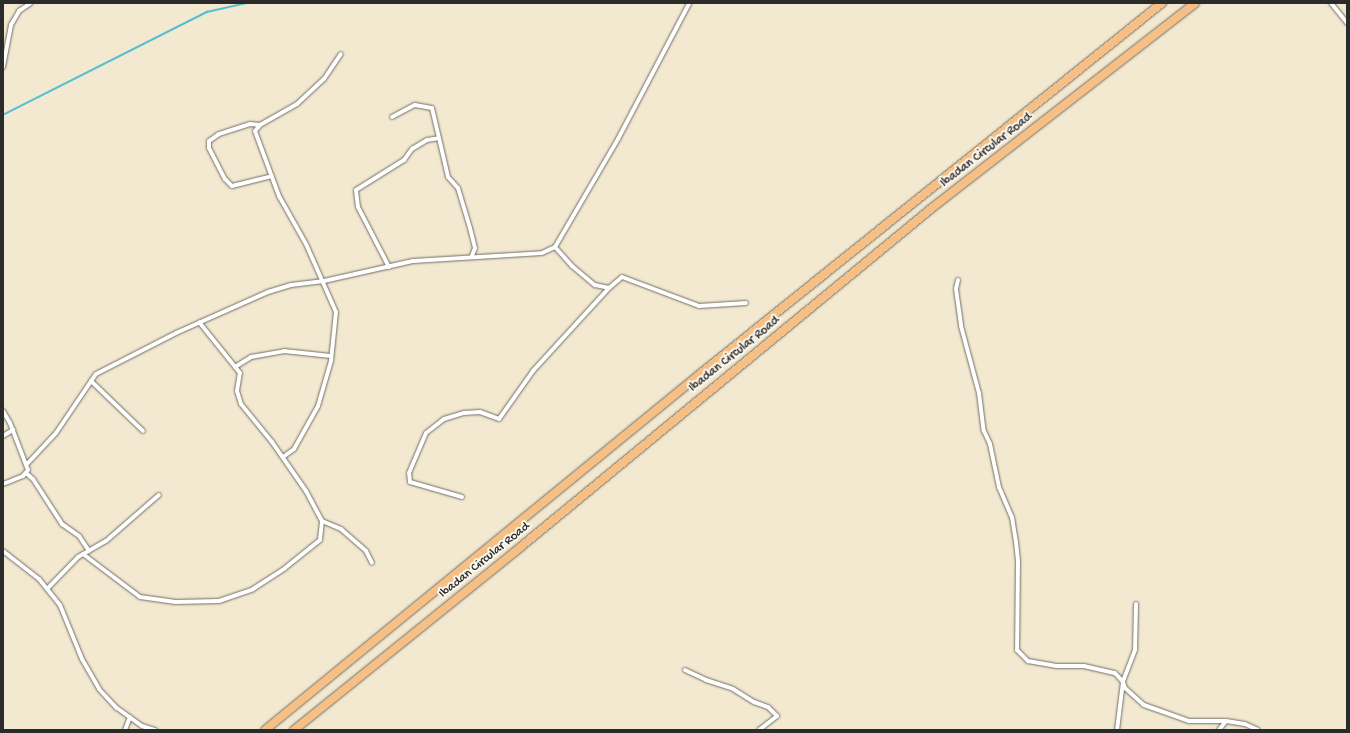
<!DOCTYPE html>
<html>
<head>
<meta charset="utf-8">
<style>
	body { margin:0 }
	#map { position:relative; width:1350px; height:733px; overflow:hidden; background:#f2e9d0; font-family:"Gochi Hand",sans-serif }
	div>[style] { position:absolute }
	.stream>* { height:1.5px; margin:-0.75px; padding:0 0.75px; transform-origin:0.75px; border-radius:0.75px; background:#55bed2 }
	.roads { filter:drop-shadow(0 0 1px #716e65) drop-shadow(0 0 1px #716e65) }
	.street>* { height:4px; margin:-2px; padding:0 2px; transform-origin:2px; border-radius:2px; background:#fff }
	.highway>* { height:8px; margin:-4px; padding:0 4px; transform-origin:4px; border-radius:4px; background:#f5bf86 }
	span { translate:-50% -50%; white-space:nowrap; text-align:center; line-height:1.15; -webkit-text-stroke:4px #fbf7ec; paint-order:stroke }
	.street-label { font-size:13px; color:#2b2b2b }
	.frame { position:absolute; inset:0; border:4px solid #2b2b2b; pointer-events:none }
</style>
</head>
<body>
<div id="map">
	<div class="stream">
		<i style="left:3px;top:115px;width:229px;rotate:-26.8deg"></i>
		<i style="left:207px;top:12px;width:41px;rotate:-12.7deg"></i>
	</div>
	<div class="roads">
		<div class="street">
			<i style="left:1331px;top:3px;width:26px;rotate:51deg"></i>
			<i style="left:3px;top:67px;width:43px;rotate:-79.2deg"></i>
			<i style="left:11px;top:25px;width:16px;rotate:-60deg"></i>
			<i style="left:19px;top:11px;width:14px;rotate:-34deg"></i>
			<i style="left:392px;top:117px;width:26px;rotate:-28deg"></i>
			<i style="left:415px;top:105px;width:17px;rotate:10deg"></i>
			<i style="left:432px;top:108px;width:71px;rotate:76.9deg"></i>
			<i style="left:448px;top:177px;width:15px;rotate:48deg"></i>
			<i style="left:458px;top:188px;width:42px;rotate:73.3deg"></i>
			<i style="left:470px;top:228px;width:21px;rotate:76deg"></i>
			<i style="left:475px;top:248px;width:9px;rotate:111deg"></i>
			<i style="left:260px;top:125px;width:10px;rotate:-174deg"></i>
			<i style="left:250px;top:124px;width:33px;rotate:162deg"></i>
			<i style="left:219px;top:134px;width:12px;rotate:145deg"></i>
			<i style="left:209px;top:141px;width:7px;rotate:90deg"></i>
			<i style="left:209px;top:148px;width:35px;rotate:63deg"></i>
			<i style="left:225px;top:179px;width:10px;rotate:45deg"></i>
			<i style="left:232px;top:186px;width:41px;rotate:-14deg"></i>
			<i style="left:555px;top:247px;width:25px;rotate:48deg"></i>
			<i style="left:572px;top:266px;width:30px;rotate:40deg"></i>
			<i style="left:595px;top:285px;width:14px;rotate:12deg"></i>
			<i style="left:609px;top:288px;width:17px;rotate:-40deg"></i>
			<i style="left:622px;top:277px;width:82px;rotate:20.6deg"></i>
			<i style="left:699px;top:306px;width:47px;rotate:-3.7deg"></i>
			<i style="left:389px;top:267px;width:68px;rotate:-117.3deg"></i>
			<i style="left:358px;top:207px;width:17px;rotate:-97deg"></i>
			<i style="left:356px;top:190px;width:57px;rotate:-32deg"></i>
			<i style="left:404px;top:160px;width:14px;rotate:-54deg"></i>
			<i style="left:412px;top:149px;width:17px;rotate:-31deg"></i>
			<i style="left:427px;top:140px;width:12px;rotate:-9deg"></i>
			<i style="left:958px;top:280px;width:9px;rotate:103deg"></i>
			<i style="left:956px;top:289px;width:37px;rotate:82deg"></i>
			<i style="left:961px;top:326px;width:69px;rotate:75deg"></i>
			<i style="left:979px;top:393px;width:38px;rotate:83deg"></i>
			<i style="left:984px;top:431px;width:14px;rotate:65deg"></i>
			<i style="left:990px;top:444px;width:44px;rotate:78.2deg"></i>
			<i style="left:999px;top:487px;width:33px;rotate:67deg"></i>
			<i style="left:1012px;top:517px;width:25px;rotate:81deg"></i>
			<i style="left:1016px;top:542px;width:19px;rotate:84deg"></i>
			<i style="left:1018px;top:561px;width:89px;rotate:90.6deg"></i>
			<i style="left:1017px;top:650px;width:16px;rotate:45deg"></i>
			<i style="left:1028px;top:661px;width:29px;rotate:10deg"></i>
			<i style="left:1057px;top:666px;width:27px"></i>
			<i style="left:1084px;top:666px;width:32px;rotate:13deg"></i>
			<i style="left:1115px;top:673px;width:12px;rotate:48deg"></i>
			<i style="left:1123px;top:682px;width:48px;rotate:97.1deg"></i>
			<i style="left:235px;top:367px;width:19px;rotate:-32deg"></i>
			<i style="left:251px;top:357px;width:34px;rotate:-10deg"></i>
			<i style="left:284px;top:351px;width:47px;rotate:6.1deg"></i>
			<i style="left:91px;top:381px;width:72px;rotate:43.9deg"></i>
			<i style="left:3px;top:411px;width:14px;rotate:60deg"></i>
			<i style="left:10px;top:423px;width:50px;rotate:69deg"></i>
			<i style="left:28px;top:470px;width:8px;rotate:130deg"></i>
			<i style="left:23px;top:476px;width:22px;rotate:158deg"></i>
			<i style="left:3px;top:436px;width:12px;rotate:-31deg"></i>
			<i style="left:283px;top:457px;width:14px;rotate:-36deg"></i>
			<i style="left:294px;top:449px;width:49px;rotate:-60.8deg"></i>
			<i style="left:318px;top:406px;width:47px;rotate:-73.9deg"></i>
			<i style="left:331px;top:361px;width:49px;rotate:-84.2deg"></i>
			<i style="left:336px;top:312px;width:74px;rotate:-113.8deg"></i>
			<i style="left:306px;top:244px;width:55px;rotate:-119.4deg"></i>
			<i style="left:279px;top:196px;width:69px;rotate:-110.3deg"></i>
			<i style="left:255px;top:131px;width:8px;rotate:-50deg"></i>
			<i style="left:260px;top:125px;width:43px;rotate:-29.6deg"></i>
			<i style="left:297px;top:104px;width:37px;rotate:-43deg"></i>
			<i style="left:324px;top:79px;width:30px;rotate:-56deg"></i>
			<i style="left:27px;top:464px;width:42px;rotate:-46.9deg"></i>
			<i style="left:56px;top:433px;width:71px;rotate:-55.9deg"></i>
			<i style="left:96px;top:374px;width:90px;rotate:-27.1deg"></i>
			<i style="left:176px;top:333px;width:101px;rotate:-24deg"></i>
			<i style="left:268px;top:292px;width:24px;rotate:-17deg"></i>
			<i style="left:291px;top:285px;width:33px;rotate:-7deg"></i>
			<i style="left:324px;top:281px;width:91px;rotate:-12.7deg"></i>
			<i style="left:413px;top:261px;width:129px;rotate:-3.5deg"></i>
			<i style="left:542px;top:253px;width:14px;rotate:-25deg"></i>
			<i style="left:555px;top:247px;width:125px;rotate:-59.7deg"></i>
			<i style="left:618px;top:139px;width:153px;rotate:-62.3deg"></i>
			<i style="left:26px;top:473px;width:9px;rotate:41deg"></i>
			<i style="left:33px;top:479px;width:54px;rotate:57.2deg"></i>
			<i style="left:62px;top:524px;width:21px;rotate:35deg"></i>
			<i style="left:79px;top:536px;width:18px;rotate:56deg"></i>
			<i style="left:462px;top:497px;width:54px;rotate:-163.9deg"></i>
			<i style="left:410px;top:482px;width:9px;rotate:-96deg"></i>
			<i style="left:409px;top:473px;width:43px;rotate:-67deg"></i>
			<i style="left:426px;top:433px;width:23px;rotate:-38deg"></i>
			<i style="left:444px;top:419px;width:21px;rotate:-17deg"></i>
			<i style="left:464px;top:413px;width:16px;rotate:-4deg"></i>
			<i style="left:480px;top:412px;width:20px;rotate:20deg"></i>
			<i style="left:499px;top:419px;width:59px;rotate:-54.7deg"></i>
			<i style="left:533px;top:371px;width:113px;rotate:-47.5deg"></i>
			<i style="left:322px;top:521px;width:21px;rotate:23deg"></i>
			<i style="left:341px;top:529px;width:33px;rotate:41deg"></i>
			<i style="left:366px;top:551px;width:13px;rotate:63deg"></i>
			<i style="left:3px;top:551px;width:46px;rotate:37.9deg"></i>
			<i style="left:39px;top:579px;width:33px;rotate:51deg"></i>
			<i style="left:60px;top:605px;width:58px;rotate:67.8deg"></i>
			<i style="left:82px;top:659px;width:34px;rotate:60deg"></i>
			<i style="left:99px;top:689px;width:26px;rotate:47deg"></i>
			<i style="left:117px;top:708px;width:31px;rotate:36deg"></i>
			<i style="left:142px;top:726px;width:14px;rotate:17deg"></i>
			<i style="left:83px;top:554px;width:71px;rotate:37deg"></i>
			<i style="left:140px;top:597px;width:36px;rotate:8deg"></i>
			<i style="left:176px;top:602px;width:43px;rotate:-1.3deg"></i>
			<i style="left:219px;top:601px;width:36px;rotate:-19deg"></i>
			<i style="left:253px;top:589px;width:38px;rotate:-33deg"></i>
			<i style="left:285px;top:568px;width:45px;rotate:-38.7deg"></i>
			<i style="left:320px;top:540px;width:19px;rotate:-84deg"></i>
			<i style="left:322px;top:521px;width:34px;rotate:-118deg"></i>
			<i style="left:306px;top:491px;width:60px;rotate:-124.8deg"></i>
			<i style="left:272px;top:442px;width:49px;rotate:-129.2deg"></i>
			<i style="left:241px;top:404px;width:14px;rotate:-107deg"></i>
			<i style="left:237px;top:391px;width:18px;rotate:-81deg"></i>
			<i style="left:240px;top:373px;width:65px;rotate:-128.8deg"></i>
			<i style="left:48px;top:588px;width:43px;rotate:-45.9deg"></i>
			<i style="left:78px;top:557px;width:32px;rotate:-30deg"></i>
			<i style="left:106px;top:541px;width:70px;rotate:-41deg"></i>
			<i style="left:1136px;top:604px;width:46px;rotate:91.2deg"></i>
			<i style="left:1135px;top:650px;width:34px;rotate:111deg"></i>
			<i style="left:1123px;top:682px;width:6px;rotate:72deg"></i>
			<i style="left:1125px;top:688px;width:25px;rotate:42deg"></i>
			<i style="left:1144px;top:705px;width:48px;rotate:19.6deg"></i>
			<i style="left:1189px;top:721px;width:37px"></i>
			<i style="left:1226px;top:721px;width:19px;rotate:9deg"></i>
			<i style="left:1245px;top:724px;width:14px;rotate:25deg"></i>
			<i style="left:685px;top:670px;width:23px;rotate:25deg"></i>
			<i style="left:706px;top:680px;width:28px;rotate:18deg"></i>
			<i style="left:733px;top:689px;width:25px;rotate:32deg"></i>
			<i style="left:754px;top:702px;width:15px;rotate:20deg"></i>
			<i style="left:768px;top:707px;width:13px;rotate:45deg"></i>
			<i style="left:777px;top:716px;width:23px;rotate:142deg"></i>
			<i style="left:125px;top:730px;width:14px;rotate:-69deg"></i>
			<i style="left:1219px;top:730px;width:11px;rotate:-52deg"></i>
		</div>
		<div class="highway">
			<i style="left:265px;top:730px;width:562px;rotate:-39.3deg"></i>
			<i style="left:700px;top:374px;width:593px;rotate:-38.77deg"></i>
			<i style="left:294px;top:730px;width:294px;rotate:-38.9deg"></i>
			<i style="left:523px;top:545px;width:530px;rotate:-39.49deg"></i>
			<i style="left:932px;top:208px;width:333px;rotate:-37.9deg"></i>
		</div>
	</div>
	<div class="street-label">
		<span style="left:987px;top:151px;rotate:-38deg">Ibadan Circular Road</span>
		<span style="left:735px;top:355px;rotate:-39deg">Ibadan Circular Road</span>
		<span style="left:485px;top:561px;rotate:-39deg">Ibadan Circular Road</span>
	</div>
	<div class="frame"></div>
</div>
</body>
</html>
